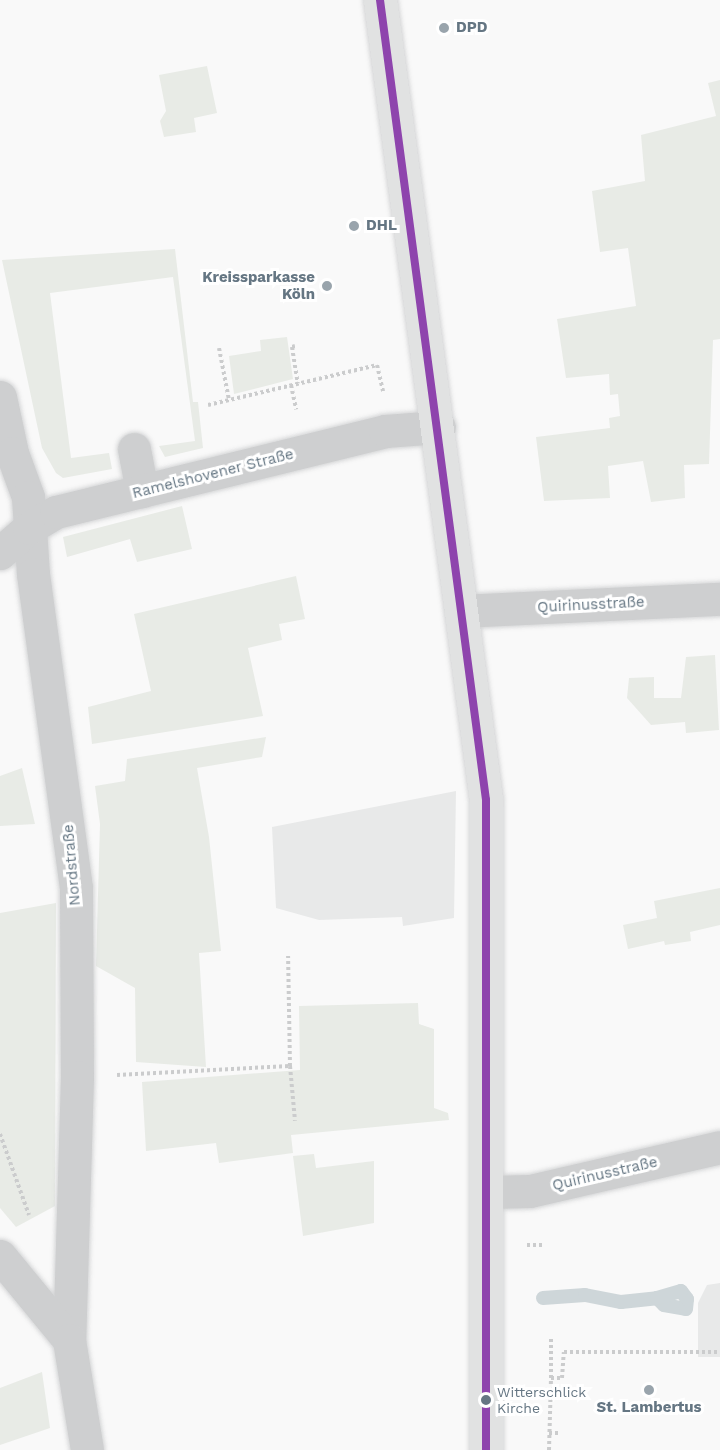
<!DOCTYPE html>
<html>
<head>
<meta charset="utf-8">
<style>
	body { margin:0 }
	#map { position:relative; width:720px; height:1450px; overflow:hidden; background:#f9f9f9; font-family:"Work Sans",sans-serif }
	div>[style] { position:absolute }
	.built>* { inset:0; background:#e8e9e9 }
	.green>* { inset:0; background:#e8ebe6 }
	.stream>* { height:14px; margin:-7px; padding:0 7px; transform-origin:7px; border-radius:7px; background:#ced6d9 }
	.path>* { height:4px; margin-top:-2px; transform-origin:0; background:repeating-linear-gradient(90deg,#cbcccd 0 3px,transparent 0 6px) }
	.roads { filter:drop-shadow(0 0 2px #d5d6d7) drop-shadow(0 0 2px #d5d6d7) }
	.minor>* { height:33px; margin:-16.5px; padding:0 16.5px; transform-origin:16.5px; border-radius:16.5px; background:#cecfd0 }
	.major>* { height:33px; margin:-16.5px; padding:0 16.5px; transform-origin:16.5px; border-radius:16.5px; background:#e1e2e2 }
	.bus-1>* { height:8px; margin:-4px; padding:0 4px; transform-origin:4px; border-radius:4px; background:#8e44ad }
	.dots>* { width:16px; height:16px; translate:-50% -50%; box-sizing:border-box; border:3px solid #fff; border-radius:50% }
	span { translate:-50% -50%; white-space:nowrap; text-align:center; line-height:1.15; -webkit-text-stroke:6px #fff; paint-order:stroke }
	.bus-label { font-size:14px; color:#657683 }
	.left { translate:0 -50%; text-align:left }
	.poi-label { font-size:15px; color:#657683; font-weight:700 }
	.right { translate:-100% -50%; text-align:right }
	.street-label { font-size:15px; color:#657683 }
</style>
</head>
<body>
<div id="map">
	<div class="built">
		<i style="clip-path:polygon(456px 791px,454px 918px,403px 926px,402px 917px,319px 920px,276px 908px,272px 827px)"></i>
		<i style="clip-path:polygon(720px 1283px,720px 1357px,698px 1357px,698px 1303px,707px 1285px)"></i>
	</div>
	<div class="green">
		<i style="clip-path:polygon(207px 66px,217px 113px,194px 118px,196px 132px,164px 137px,160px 121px,166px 111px,159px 75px)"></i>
		<i style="clip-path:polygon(720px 80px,720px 339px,713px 340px,709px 464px,684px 465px,685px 498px,651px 502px,643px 461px,608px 466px,610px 498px,544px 501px,536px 437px,610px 428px,609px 418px,620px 416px,618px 394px,610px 395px,609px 374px,566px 378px,557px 319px,636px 306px,628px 248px,600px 252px,592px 191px,645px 181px,641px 135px,716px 116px,708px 83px)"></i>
		<i style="clip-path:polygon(175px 249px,193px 402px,198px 402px,203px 448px,165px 457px,159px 446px,195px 441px,173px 277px,50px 293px,71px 458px,109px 453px,112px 469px,63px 478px,56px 473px,42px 448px,2px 260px)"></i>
		<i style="clip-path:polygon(287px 337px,293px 379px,234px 394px,229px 356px,261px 351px,260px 340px)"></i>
		<i style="clip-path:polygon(182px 506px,192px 549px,137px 562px,130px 539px,67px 557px,63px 537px)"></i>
		<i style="clip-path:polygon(296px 576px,305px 619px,279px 624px,282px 640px,248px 648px,263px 716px,92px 744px,88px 707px,151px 691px,134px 614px)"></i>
		<i style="clip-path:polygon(715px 655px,719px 730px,686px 733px,685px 722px,651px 725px,627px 698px,629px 678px,654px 677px,654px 698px,681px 698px,686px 657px)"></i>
		<i style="clip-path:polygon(266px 737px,262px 757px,197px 768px,209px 837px,221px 951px,199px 953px,206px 1067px,136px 1062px,135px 988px,96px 966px,100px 824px,95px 786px,125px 781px,127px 759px)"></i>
		<i style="clip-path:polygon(22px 768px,35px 824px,0 826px,0 776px)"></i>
		<i style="clip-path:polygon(720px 888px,720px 925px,690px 932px,691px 941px,665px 945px,664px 941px,628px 949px,623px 925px,657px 918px,654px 901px)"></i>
		<i style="clip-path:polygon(56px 903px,55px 1206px,16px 1227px,0 1208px,0 913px)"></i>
		<i style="clip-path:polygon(418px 1003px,419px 1024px,434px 1029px,434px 1108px,448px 1113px,449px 1120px,291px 1135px,293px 1153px,219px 1163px,216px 1143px,146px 1151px,142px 1082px,300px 1070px,299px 1006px)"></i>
		<i style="clip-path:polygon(314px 1154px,316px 1168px,374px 1161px,374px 1223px,303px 1236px,293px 1156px)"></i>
		<i style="clip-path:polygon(42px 1372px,50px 1428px,0 1445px,0 1388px)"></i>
	</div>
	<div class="stream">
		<i style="left:543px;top:1298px;width:42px;rotate:-4.1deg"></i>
		<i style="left:585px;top:1295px;width:37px;rotate:11deg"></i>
		<i style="left:621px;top:1302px;width:36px;rotate:-6deg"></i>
		<i style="left:657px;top:1298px;width:10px;rotate:45deg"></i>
		<i style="left:664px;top:1305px;width:22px;rotate:10deg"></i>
		<i style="left:686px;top:1309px;width:10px;rotate:-84deg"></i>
		<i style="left:687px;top:1299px;width:10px;rotate:-127deg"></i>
		<i style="left:681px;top:1291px;width:25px;rotate:164deg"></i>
	</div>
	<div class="path">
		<i style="left:295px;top:346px;width:3px;rotate:162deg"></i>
		<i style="left:292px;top:347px;width:37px;rotate:81deg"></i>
		<i style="left:219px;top:348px;width:53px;rotate:79.1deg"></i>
		<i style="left:291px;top:385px;width:25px;rotate:78deg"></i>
		<i style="left:208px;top:405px;width:174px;rotate:-13.3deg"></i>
		<i style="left:377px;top:365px;width:27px;rotate:77deg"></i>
		<i style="left:290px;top:1066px;width:55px;rotate:84.8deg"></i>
		<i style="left:117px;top:1075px;width:173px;rotate:-3deg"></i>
		<i style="left:290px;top:1066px;width:110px;rotate:-91deg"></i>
		<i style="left:0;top:1134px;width:86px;rotate:70.3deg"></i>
		<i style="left:527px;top:1245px;width:17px"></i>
		<i style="left:551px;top:1378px;width:40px;rotate:-90deg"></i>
		<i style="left:549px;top:1433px;width:12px"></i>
		<i style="left:549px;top:1450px;width:72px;rotate:-88.4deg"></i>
		<i style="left:551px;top:1378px;width:11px"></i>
		<i style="left:562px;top:1378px;width:26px;rotate:-86deg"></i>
		<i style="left:564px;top:1352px;width:154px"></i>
	</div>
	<div class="roads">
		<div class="minor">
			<i style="left:0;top:397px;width:57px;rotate:77.9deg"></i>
			<i style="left:12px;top:453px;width:47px;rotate:70deg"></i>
			<i style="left:28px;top:497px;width:77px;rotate:86.3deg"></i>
			<i style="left:33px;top:574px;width:317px;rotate:82.2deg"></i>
			<i style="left:76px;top:888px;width:189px;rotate:89.7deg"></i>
			<i style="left:77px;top:1077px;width:263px;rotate:91.7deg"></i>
			<i style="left:134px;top:449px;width:43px;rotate:79.2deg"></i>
			<i style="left:0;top:553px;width:38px;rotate:-41deg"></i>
			<i style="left:29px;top:528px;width:31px;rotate:-31deg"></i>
			<i style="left:56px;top:512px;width:339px;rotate:-13.8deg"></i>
			<i style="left:385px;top:431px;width:54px;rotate:-4.2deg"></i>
			<i style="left:461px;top:611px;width:259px;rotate:-2.7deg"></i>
			<i style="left:488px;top:1192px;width:42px;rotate:-1.4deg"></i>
			<i style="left:530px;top:1191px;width:195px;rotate:-13deg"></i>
			<i style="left:0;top:1256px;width:109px;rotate:50.6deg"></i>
			<i style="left:69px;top:1340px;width:111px;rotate:80.7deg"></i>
		</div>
		<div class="major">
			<i style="left:380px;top:0;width:807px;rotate:82.45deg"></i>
			<i style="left:486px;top:800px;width:650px;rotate:90deg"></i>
		</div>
	</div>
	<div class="bus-1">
		<i style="left:380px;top:0;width:807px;rotate:82.45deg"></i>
		<i style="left:486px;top:800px;width:650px;rotate:90deg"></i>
	</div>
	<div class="dots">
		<i style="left:444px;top:28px;background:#99a4ac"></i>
		<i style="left:354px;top:226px;background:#99a4ac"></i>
		<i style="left:327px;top:286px;background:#99a4ac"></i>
		<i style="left:649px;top:1390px;background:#99a4ac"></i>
		<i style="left:486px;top:1400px;background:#657683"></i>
	</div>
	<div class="bus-label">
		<span class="left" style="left:497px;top:1400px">Witterschlick<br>Kirche</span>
	</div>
	<div class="poi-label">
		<span class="left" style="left:456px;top:28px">DPD</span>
		<span class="left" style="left:366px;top:226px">DHL</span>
		<span class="right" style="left:315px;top:286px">Kreissparkasse<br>Köln</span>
		<span style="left:649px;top:1408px">St. Lambertus</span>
	</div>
	<div class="street-label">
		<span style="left:213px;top:474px;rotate:-14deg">Ramelshovener Straße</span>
		<span style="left:591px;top:605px;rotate:-3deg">Quirinusstraße</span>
		<span style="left:72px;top:865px;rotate:-95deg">Nordstraße</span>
		<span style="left:605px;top:1174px;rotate:-13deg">Quirinusstraße</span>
	</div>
</div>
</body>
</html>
